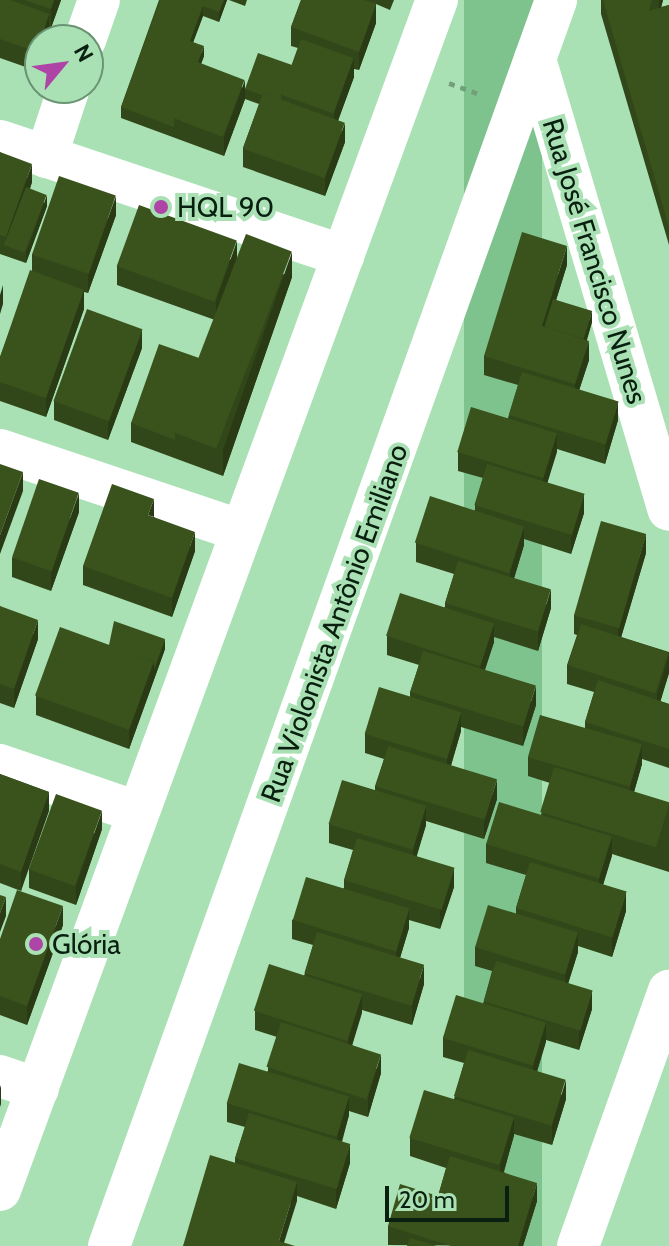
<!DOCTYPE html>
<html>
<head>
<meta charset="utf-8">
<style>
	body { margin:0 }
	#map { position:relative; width:669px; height:1246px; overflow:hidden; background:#a9e1b4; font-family:Cabin,sans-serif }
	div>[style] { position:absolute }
	.green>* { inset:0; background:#7ec28d; transform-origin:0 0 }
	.path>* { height:5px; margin-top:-2.5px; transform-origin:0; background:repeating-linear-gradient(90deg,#73a07c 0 6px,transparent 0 12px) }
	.street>* { height:42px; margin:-21px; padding:0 21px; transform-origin:21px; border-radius:21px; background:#fff }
	.wall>* { inset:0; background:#324719 }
	.shaded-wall>* { inset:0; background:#293a14 }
	.building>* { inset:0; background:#3a531d; transform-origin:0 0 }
	.dots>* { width:22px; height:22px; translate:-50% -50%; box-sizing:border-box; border:4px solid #a9e1b4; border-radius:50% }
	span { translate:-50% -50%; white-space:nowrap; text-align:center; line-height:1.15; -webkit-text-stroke:8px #a9e1b4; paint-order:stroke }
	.poi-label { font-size:28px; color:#091f0f }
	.left { translate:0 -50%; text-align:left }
	.street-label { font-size:28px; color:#091f0f }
	.north { position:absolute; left:24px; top:24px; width:80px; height:80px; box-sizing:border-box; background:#a9e1b4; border:2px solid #699372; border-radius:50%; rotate:61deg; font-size:22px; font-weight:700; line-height:32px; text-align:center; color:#091f0f }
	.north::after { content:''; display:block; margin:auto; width:28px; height:36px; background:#ad44a6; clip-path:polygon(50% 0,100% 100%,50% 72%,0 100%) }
	.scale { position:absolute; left:385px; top:1186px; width:124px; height:36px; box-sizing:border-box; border:4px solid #091f0f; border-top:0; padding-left:10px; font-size:24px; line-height:28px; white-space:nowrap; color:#091f0f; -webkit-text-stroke:6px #a9e1b4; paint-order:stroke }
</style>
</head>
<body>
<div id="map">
	<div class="green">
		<i style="left:464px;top:0;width:78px;height:1323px"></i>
	</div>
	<div class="path">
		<i style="left:449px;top:83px;width:30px;rotate:20deg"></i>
	</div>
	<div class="street">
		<i style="left:85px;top:40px;width:42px;rotate:-70.7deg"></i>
		<i style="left:535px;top:59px;width:470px;rotate:73.5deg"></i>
		<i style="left:0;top:141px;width:362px;rotate:18.5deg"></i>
		<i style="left:46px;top:157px;width:73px;rotate:-71.6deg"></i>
		<i style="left:0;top:450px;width:252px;rotate:18.5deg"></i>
		<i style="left:0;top:765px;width:142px;rotate:18.9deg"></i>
		<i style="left:0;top:1076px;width:40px;rotate:18.9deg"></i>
		<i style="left:0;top:1190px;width:1268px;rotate:-69.84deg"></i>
		<i style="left:109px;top:1246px;width:1324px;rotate:-70.26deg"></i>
		<i style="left:578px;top:1246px;width:271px;rotate:-70.4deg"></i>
	</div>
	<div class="wall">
		<i style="clip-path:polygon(0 0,61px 0,51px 28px,49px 27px,49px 32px,37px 71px,0 58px)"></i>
		<i style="clip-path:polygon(159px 0,227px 0,219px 22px,203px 16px,193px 42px,204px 56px,201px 64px,245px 89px,292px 65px,298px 48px,291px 46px,291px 27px,301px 0,394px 0,390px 10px,376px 4px,376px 23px,359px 70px,354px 69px,354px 77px,338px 120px,345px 142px,325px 196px,243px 167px,243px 148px,259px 104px,245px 99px,224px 156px,121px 118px,121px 107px)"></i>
		<i style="clip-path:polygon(229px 0,247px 0,245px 6px)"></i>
		<i style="clip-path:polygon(601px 0,663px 0,661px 7px,669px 5px,669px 245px,601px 14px)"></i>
		<i style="clip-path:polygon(0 152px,32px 182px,30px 189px,47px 206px,26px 263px,0 254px)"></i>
		<i style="clip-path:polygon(116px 215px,88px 293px,84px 292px,84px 309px,46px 417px,0 401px,0 357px,32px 271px,32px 254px)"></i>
		<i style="clip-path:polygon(237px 259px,292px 277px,223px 476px,131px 442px,131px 423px,202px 359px,215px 320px,117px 285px,117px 266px)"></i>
		<i style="clip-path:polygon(567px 265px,556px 300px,592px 322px,587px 340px,589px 360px,579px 390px,618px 420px,605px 464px,557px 449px,547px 483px,584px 513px,571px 554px,524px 539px,524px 545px,514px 578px,551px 608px,538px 651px,494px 637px,494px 642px,485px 670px,536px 705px,523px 746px,461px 727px,461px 731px,451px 766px,497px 799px,484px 839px,426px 821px,426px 825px,416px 856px,454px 887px,440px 929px,409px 920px,409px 928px,400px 958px,424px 984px,412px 1025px,362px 1010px,352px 1045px,381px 1073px,368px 1117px,349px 1111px,349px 1115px,342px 1142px,350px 1163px,336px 1209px,297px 1196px,297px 1201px,183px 1246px,235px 1163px,235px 1158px,245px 1127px,227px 1122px,227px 1103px,268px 1071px,268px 1067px,277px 1037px,255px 1030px,255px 1011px,304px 976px,313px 945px,292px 939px,292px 920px,344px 888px,344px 880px,353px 850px,329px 843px,329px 824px,375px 790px,375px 786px,384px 759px,365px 753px,365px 734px,410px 697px,410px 692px,419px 665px,387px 655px,387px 636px,445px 607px,445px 603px,454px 574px,416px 562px,416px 543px,475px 510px,475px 505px,483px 478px,458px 471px,458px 452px,508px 418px,518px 385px,484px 375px,484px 356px)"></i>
		<i style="clip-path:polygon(142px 348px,108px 440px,54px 420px,54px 401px)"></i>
		<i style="clip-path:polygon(79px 512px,51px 591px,12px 577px,12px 558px)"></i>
		<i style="clip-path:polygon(154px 517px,195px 551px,172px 617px,83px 585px,83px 566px)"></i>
		<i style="clip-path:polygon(646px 553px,621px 637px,669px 652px,669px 673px,660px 701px,669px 704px,669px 768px,642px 759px,642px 764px,634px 792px,669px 803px,669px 872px,612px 854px,603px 885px,626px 911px,612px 957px,578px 946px,578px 952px,568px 983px,592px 1009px,579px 1050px,546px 1040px,537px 1071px,566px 1099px,552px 1145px,514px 1134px,504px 1172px,537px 1201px,523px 1246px,388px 1245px,388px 1226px,438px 1196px,446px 1168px,410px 1156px,410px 1138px,454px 1099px,464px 1063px,443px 1057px,443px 1038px,483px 1004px,492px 971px,475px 966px,475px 947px,516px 914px,516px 908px,526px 875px,486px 863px,486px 844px,541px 815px,550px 783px,528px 776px,528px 757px,585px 728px,585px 722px,594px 692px,567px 684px,567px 665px,577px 635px,574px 634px,574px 615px)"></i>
		<i style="clip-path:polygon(0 606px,38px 639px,14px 708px,0 703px)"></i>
		<i style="clip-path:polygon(109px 645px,165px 649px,129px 749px,36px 715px,36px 696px)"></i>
		<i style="clip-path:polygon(0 774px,49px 792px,21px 891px,0 883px)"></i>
		<i style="clip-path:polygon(102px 829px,76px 905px,29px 888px,29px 869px)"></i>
		<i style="clip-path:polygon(63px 925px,27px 1025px,0 1015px,0 939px)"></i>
	</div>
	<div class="shaded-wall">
		<i style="clip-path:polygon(54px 0,61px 0,51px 28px,51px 9px)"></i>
		<i style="clip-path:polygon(224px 0,227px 0,219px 22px,219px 12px)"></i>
		<i style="clip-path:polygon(659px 0,663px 0,658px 20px)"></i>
		<i style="clip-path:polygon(376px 4px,376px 23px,359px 70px,359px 52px)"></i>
		<i style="clip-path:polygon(203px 6px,203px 16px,190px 51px,190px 41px)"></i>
		<i style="clip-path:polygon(49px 14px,49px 32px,47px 40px,41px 40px)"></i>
		<i style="clip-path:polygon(40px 42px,40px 60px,37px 71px,37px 52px)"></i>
		<i style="clip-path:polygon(204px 46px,204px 56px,180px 121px,177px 120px)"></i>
		<i style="clip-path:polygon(354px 58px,354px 77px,334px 132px,334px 113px)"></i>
		<i style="clip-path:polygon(245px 80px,245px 99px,224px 156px,224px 137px)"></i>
		<i style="clip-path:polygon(345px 123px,345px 142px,325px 196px,325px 177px)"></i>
		<i style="clip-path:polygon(32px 164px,32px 182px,9px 247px,6px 246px,6px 237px)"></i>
		<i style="clip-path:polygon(47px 195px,47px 206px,26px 263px,26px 253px)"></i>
		<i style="clip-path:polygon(116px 196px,116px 215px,88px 293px,88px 274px)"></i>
		<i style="clip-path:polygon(237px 241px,237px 259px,216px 320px,216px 301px)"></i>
		<i style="clip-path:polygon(567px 246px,567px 265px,545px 336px,542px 326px)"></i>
		<i style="clip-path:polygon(292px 252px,292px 277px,223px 476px,223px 450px)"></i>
		<i style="clip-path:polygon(3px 285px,3px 304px,0 314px,0 295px)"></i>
		<i style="clip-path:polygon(84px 290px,84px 309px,46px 417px,46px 398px)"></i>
		<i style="clip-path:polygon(592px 311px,592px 322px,581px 357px,581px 347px)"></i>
		<i style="clip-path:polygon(142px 329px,142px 348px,108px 440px,108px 421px)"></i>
		<i style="clip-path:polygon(589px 341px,589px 360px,575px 403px,575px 384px)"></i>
		<i style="clip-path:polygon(618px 402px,618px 420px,605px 464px,605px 445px)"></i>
		<i style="clip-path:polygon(557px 433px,557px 452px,543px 497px,543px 478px)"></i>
		<i style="clip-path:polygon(23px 472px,23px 491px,0 554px,0 535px)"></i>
		<i style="clip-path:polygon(79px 493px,79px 512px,51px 591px,51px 572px)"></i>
		<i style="clip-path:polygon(584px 494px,584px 513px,571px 554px,571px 535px)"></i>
		<i style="clip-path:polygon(154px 499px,154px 517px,148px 515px)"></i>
		<i style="clip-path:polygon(524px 526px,524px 545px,510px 592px,510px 573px)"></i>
		<i style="clip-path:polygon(195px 532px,195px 551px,172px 617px,172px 598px)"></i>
		<i style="clip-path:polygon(646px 534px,646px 553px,618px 648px,618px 629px)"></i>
		<i style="clip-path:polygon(551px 589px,551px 608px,538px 651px,538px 632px)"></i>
		<i style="clip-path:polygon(38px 620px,38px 639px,14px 708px,14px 689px)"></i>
		<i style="clip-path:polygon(494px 623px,494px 642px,480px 684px,480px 665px)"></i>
		<i style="clip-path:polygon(165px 639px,165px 649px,129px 749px,129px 730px,154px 661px)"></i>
		<i style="clip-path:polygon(669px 654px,669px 673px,657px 713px,657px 694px)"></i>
		<i style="clip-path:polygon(536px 686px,536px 705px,523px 746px,523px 727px)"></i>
		<i style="clip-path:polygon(461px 712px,461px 731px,447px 778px,447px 759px)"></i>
		<i style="clip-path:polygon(642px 745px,642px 764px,630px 806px,630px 787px)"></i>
		<i style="clip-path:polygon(497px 780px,497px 799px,484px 839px,484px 820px)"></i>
		<i style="clip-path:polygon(49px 792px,49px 811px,21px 891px,21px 872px)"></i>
		<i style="clip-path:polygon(426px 806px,426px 825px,413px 869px,413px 850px)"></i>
		<i style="clip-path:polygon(102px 811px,102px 829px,76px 905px,76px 886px)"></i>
		<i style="clip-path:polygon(612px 837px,612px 856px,599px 898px,599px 879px)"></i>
		<i style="clip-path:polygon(454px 868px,454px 887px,440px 929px,440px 910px)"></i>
		<i style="clip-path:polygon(626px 892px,626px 911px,612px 957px,612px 938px)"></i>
		<i style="clip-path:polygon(6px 897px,6px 916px,0 932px,0 913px)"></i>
		<i style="clip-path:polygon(63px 906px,63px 925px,27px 1025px,27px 1006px)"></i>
		<i style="clip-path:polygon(409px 909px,409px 928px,396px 971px,396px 952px)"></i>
		<i style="clip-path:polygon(578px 933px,578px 952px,565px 994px,565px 975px)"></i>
		<i style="clip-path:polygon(424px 965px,424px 984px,412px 1025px,412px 1006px)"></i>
		<i style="clip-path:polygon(592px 991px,592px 1009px,579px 1050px,579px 1031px)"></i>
		<i style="clip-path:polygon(362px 994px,362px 1013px,348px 1059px,348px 1040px)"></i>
		<i style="clip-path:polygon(546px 1023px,546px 1042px,533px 1085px,533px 1066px)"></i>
		<i style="clip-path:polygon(381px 1054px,381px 1073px,368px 1117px,368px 1098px)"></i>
		<i style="clip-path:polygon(566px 1080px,566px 1099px,552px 1145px,552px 1126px)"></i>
		<i style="clip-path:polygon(1px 1085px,1px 1104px,0 1107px,0 1088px)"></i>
		<i style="clip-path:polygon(349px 1097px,349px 1115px,337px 1156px,337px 1137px)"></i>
		<i style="clip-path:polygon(514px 1118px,514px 1136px,500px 1184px,500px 1165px)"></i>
		<i style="clip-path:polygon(350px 1144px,350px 1163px,336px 1209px,336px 1190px)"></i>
		<i style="clip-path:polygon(297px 1182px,297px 1201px,283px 1246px,279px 1241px)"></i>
		<i style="clip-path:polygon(537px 1183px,537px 1201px,523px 1246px,518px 1246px)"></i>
	</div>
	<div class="building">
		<i style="clip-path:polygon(0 0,10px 0,49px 14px,37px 52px,0 39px)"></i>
		<i style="clip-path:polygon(25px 0,54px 0,51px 9px)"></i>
		<i style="clip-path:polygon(160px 0,224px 0,219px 12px,203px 6px,190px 41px,204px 46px,198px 62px,195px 61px,174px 118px,174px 127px,121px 107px)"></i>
		<i style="clip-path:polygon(301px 0,364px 0,376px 4px,359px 52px,291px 27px)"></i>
		<i style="clip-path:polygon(603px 0,652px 0,649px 11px,669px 5px,669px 227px)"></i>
		<i style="left:301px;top:39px;width:56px;height:59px;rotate:20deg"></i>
		<i style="clip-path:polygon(258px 53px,292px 65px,281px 94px,281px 100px,263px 93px,262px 95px,245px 89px)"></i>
		<i style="left:195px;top:61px;width:53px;height:61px;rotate:21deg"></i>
		<i style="left:263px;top:93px;width:87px;height:59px;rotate:20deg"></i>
		<i style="clip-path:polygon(0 152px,32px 164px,6px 237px,0 235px)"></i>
		<i style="left:59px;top:176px;width:60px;height:83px;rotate:19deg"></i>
		<i style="left:26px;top:187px;width:22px;height:62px;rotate:21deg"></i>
		<i style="left:139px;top:205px;width:104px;height:65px;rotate:20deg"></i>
		<i style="clip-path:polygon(522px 232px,567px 246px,542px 326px,589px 341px,575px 384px,484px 356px)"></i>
		<i style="left:246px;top:234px;width:49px;height:211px;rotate:21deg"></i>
		<i style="clip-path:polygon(30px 270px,84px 290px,46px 398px,0 382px,0 357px)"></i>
		<i style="left:553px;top:299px;width:41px;height:29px;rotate:17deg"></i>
		<i style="left:87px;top:309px;width:59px;height:98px;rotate:20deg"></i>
		<i style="clip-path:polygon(159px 344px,202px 359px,175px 433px,175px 440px,131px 423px)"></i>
		<i style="left:522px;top:372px;width:101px;height:45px;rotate:17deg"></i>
		<i style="left:471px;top:407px;width:90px;height:47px;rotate:17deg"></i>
		<i style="clip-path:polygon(0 464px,23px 472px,0 535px)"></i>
		<i style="left:487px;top:464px;width:102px;height:43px;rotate:17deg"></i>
		<i style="left:39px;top:479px;width:42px;height:83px;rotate:19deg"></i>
		<i style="clip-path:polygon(112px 484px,154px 499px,148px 515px,195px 532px,172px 598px,83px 566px)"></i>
		<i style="left:430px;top:496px;width:99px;height:49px;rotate:18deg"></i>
		<i style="left:601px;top:521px;width:47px;height:98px;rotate:16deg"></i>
		<i style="left:458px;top:561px;width:97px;height:44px;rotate:17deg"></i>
		<i style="left:400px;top:593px;width:99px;height:45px;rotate:18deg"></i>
		<i style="clip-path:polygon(0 606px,38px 620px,14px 689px,0 684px)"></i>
		<i style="clip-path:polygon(114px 621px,165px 639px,154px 670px,154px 661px,109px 645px)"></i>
		<i style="left:581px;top:624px;width:92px;height:43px;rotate:18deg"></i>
		<i style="left:60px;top:627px;width:100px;height:73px;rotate:20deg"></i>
		<i style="left:423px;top:651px;width:118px;height:43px;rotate:17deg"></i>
		<i style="clip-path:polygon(598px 680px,669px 704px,669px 749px,585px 722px)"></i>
		<i style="left:379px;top:687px;width:86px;height:49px;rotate:17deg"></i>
		<i style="left:540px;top:715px;width:106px;height:44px;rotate:16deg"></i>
		<i style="left:388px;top:746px;width:114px;height:42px;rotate:17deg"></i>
		<i style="left:554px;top:767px;width:121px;height:47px;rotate:17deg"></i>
		<i style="clip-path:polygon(0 774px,49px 792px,21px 872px,0 864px)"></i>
		<i style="left:342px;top:780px;width:88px;height:46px;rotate:17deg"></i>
		<i style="left:56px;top:794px;width:49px;height:80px;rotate:20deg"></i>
		<i style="left:499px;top:802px;width:118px;height:44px;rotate:17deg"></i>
		<i style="left:357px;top:838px;width:102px;height:44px;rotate:17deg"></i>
		<i style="left:530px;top:862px;width:101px;height:48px;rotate:17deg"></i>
		<i style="left:306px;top:877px;width:108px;height:45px;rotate:17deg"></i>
		<i style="clip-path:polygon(17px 890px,63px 906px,27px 1006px,0 996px,0 939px)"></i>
		<i style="clip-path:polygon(0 895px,6px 897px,0 913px)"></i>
		<i style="left:488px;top:905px;width:94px;height:44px;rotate:17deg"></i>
		<i style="left:317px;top:932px;width:112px;height:43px;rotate:17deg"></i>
		<i style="left:496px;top:961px;width:101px;height:42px;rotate:17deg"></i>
		<i style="left:269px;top:964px;width:98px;height:49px;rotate:18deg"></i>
		<i style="left:456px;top:995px;width:94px;height:45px;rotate:17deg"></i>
		<i style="left:281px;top:1022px;width:105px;height:47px;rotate:18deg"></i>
		<i style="left:468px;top:1050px;width:102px;height:48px;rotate:17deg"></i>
		<i style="left:239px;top:1063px;width:115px;height:42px;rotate:17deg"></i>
		<i style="left:424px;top:1090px;width:94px;height:50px;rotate:17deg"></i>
		<i style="left:249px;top:1113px;width:106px;height:47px;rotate:17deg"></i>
		<i style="clip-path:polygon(210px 1155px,297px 1182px,279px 1241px,295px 1246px,183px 1246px)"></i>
		<i style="clip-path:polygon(450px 1156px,537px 1183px,518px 1246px,451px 1246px,388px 1226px,400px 1184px,438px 1196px)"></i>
		<i style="clip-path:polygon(410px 1238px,437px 1246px,407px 1246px)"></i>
	</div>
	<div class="dots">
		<i style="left:161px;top:207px;background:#ad44a6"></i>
		<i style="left:36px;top:944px;background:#ad44a6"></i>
	</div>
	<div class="poi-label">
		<span class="left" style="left:177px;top:207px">HQL 90</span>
		<span class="left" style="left:52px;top:944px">Glória</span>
	</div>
	<div class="street-label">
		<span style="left:595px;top:261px;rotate:73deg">Rua José Francisco Nunes</span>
		<span style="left:334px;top:623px;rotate:-70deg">Rua Violonista Antônio Emiliano</span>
	</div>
	<div class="north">N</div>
	<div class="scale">20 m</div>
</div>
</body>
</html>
